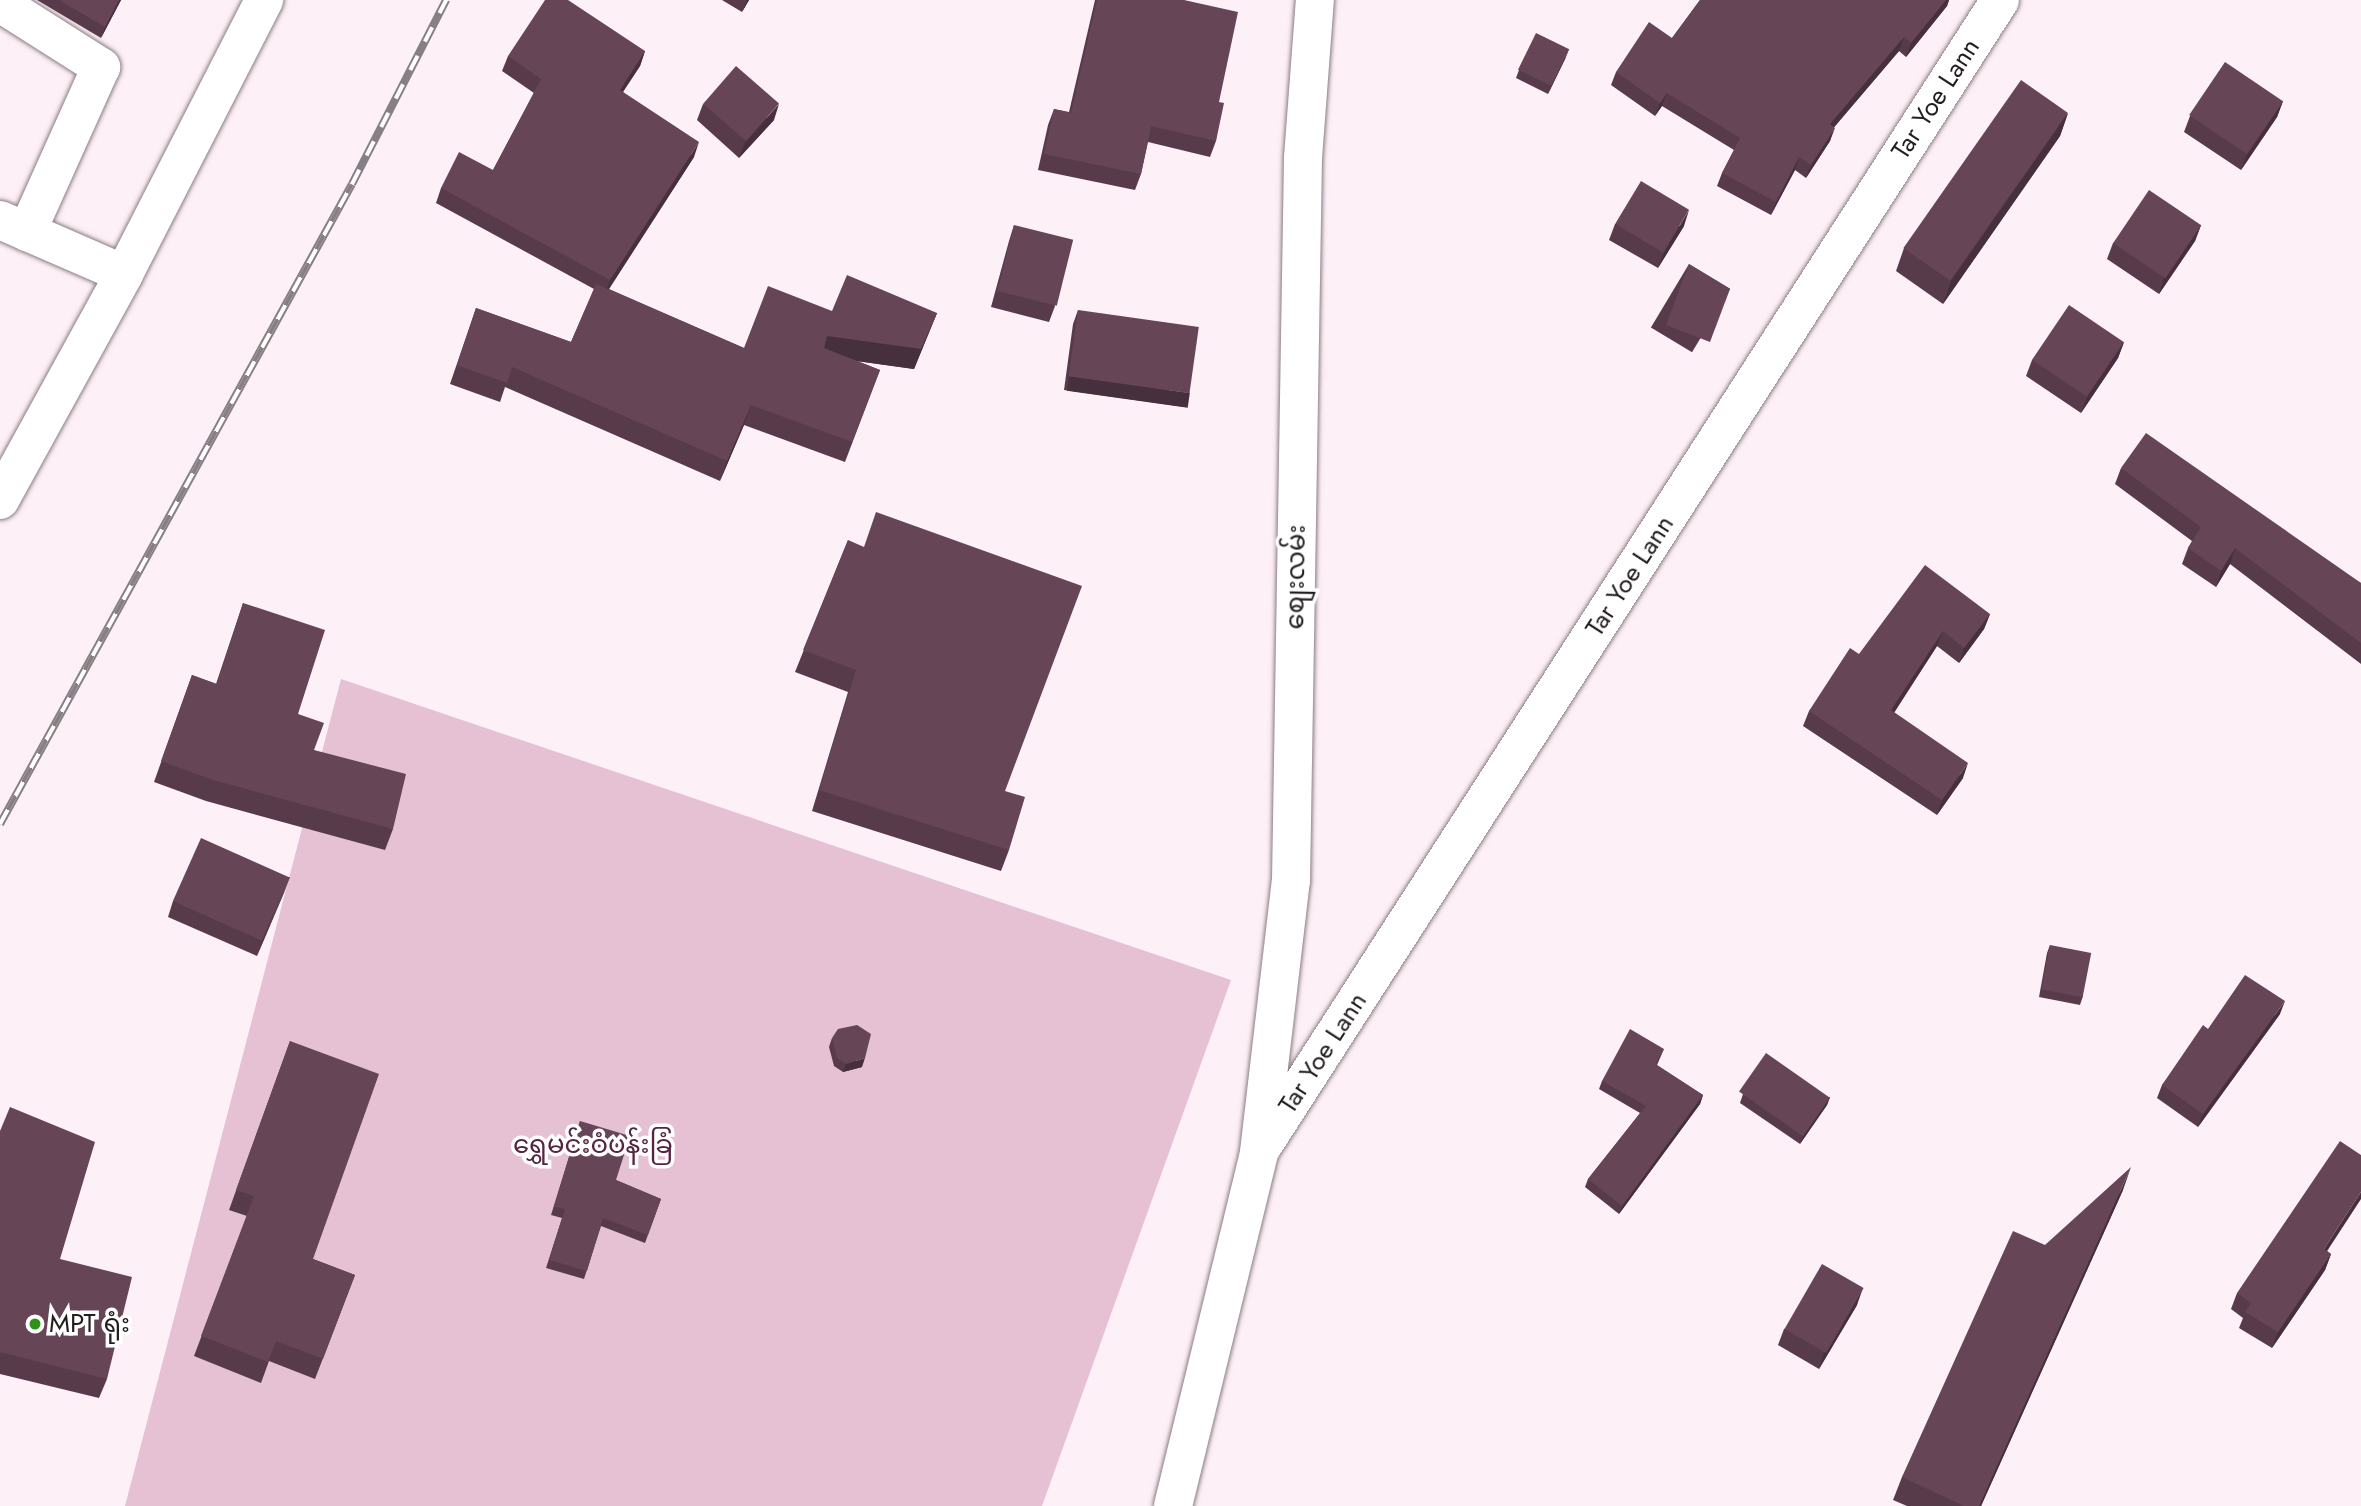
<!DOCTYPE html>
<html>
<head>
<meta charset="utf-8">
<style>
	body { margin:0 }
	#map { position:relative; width:2361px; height:1506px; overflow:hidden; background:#fef0f7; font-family:Jost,"Noto Sans Myanmar",sans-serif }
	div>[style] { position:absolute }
	.green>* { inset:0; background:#e6c0d3 }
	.roads { filter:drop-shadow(0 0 2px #897d83) drop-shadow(0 0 2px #897d83) }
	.street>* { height:38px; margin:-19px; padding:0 19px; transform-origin:19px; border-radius:19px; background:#fff }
	.secondary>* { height:38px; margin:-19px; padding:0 19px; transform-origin:19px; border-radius:19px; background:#fff }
	.highway>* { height:38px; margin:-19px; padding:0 19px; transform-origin:19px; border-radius:19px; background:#fff }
	.rail>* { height:8px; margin-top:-4px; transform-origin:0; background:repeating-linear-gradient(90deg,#fff 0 16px,#887f83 0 32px); box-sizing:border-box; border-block:2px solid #887f83 }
	.wall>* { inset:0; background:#583b4b; transform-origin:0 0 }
	.shaded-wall>* { inset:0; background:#47303d; transform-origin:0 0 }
	.building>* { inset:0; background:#664557; transform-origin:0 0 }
	.dots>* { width:19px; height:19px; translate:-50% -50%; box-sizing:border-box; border:4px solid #fff; border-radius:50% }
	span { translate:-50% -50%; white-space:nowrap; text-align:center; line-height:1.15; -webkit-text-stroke:7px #fff; paint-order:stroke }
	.street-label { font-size:26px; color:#221d1f }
	.park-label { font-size:26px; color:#562441 }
	.poi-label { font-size:26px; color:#221d1f }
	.left { translate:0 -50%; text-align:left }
</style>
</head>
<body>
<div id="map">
	<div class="green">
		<i style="clip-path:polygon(341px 679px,1231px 980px,1042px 1506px,125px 1506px)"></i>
	</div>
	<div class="roads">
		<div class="street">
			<i style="left:0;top:3px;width:120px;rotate:32.4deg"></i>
			<i style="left:101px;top:67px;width:181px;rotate:114.2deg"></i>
			<i style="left:0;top:220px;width:135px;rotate:23.5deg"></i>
		</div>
		<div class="secondary">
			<i style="left:1264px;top:1144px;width:1360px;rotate:-57.24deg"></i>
			<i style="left:1173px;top:1506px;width:364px;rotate:-76.3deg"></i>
			<i style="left:1259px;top:1152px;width:273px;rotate:-83.3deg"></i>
			<i style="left:1291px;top:881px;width:723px;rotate:-89.05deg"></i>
			<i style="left:1303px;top:158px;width:158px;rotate:-85.7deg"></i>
		</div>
		<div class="highway">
			<i style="left:0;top:500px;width:258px;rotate:-61.2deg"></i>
			<i style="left:124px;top:274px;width:308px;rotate:-62.9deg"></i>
		</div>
	</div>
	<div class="rail">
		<i style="left:0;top:824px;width:730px;rotate:-61.19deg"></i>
		<i style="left:352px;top:184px;width:207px;rotate:-62.9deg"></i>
	</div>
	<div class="wall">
		<i style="clip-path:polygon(37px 0,121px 0,101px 38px)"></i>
		<i style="clip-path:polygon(722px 0,749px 0,742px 12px)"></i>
		<i style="clip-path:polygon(1095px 0,1184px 0,1219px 102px,1216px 141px,1210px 157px,1148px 142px,1141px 174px,1135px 190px,1038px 170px,1048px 125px,1054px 109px,1069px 112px)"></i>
		<i style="clip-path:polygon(1700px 0,1949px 0,1947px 6px,1906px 57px,1899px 51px,1834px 127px,1830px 141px,1806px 178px,1795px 170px,1771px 215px,1717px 186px,1722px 173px,1734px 150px,1662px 106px,1655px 116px,1611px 85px,1616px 72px,1672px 38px)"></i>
		<i style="clip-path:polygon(645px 51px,640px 66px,623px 92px,694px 157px,609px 289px,744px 348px,832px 311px,937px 313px,914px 369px,857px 361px,880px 370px,845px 462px,744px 425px,720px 481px,505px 387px,500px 402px,450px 384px,476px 308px,571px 342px,594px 289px,436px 203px,441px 188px,493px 170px,534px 93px,502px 71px,508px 56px)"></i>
		<i style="clip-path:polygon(1566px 57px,1548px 94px,1516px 78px,1519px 70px)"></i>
		<i style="clip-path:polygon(2283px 101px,2277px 117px,2241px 170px,2184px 132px,2190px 116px)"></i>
		<i style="clip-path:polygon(703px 104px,774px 120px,739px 158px,697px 120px)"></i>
		<i style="clip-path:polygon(2068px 113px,2060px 136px,1943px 304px,1896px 271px,1904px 248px)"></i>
		<i style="clip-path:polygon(1615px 224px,1684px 226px,1658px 268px,1609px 240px)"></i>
		<i style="clip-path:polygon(1014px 225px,1055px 306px,1049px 322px,991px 307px,1009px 241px)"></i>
		<i style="clip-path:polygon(2201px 225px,2195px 241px,2159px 294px,2107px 259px,2113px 243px)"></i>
		<i style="left:1689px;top:264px;width:48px;height:74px;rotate:31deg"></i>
		<i style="clip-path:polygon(1078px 310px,1185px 407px,1064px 390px,1073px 324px)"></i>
		<i style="clip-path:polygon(2124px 342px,2118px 358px,2081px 413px,2026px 376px,2032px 360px)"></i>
		<i style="clip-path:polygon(2121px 468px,2361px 583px,2361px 664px,2230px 564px,2216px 587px,2182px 564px,2188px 548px,2192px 541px,2115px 484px)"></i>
		<i style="clip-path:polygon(848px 540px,1005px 791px,1009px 850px,1001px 871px,812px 811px,848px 692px,795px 672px)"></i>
		<i style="clip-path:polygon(243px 603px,298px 714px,314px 750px,393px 829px,385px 850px,206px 801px,154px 782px,192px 675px,216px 684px)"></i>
		<i style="clip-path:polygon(1990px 614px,1984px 629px,1959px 663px,1937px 646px,1894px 713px,1963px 778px,1937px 815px,1803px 726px,1809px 711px,1859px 654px)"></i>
		<i style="clip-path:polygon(290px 877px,257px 956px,168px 917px,173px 901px)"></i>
		<i style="clip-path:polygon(2050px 945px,2083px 996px,2080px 1005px,2039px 997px,2047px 953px)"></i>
		<i style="clip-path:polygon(2280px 1014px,2198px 1127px,2157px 1098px,2162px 1085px,2208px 1029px)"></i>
		<i style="clip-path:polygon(832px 1038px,862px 1067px,843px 1072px,834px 1066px,829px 1047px)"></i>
		<i style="clip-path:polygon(290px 1041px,313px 1259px,355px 1275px,315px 1379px,269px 1361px,261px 1383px,194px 1356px,247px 1216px,229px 1210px)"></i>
		<i style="clip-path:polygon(1664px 1049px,1657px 1065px,1703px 1095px,1700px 1104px,1619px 1214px,1585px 1187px,1588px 1179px,1640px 1113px,1599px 1089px,1602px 1081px)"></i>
		<i style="clip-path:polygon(1743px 1094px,1830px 1097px,1827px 1105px,1800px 1144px,1740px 1103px)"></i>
		<i style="clip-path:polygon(580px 1121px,616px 1180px,661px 1199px,645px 1243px,601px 1226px,584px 1279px,546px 1268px,562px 1218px,551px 1215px)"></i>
		<i style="clip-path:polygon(0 1131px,60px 1259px,107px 1379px,99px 1398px,0 1374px)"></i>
		<i style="clip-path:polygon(2123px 1190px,1981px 1506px,1907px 1506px,1893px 1500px,1902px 1477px,2045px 1245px)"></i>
		<i style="clip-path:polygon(2327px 1251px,2331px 1254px,2325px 1270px,2272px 1348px,2239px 1328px,2243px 1318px,2231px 1309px,2237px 1293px)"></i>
		<i style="clip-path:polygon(1857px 1305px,1819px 1369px,1778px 1345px,1784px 1329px)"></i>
	</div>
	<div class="shaded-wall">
		<i style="clip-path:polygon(119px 0,121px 0,101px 38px,105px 27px)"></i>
		<i style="clip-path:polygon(747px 0,749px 0,742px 12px)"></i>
		<i style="clip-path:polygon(1946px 0,1949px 0,1947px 6px,1906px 57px,1911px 43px)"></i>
		<i style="clip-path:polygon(1904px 37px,1899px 51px,1825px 138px,1830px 124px)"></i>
		<i style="clip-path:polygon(1569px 49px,1566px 57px,1548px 94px,1551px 86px)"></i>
		<i style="clip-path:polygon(645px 51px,640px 66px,614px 105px,620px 90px)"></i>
		<i style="clip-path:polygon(1667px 93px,1662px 106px,1655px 116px,1660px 103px)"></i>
		<i style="clip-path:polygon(2283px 101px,2277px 117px,2241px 170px,2247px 154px)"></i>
		<i style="clip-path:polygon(779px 104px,774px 120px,739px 158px,745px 142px)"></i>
		<i style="clip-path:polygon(2068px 113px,2060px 136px,1943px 304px,1951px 281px)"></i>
		<i style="clip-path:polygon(1835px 128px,1830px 141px,1806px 178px,1811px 165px)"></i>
		<i style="clip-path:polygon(699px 142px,694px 157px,605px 295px,610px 280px)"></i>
		<i style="clip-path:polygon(1799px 157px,1795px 170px,1771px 215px,1776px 202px)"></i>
		<i style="clip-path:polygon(1689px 210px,1684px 226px,1658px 268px,1664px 252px)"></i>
		<i style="clip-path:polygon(2201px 225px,2195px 241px,2159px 294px,2164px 278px)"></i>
		<i style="clip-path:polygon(937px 313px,914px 369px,820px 356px,827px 336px)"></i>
		<i style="clip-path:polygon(2124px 342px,2118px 358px,2081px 413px,2087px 397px)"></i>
		<i style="left:1069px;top:376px;width:122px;height:15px;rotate:8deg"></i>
		<i style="clip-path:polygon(751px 405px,744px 425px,720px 481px,727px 461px)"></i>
		<i style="clip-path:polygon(2235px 548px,2230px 564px,2216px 587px,2221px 571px)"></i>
		<i style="clip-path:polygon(1990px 614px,1984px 629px,1959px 663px,1964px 648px)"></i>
		<i style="clip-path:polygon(1943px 631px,1937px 646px,1885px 726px,1891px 710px)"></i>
		<i style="clip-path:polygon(1968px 763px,1963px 778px,1937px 815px,1942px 800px)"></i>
		<i style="clip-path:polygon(290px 877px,284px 893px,257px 956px,263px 940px)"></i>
		<i style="clip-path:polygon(2285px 1001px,2280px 1014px,2198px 1127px,2203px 1114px)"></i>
		<i style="clip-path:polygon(865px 1058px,862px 1067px,843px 1072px,846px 1064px)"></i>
		<i style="clip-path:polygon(1703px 1095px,1700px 1104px,1619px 1214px,1622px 1206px)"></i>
		<i style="clip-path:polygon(1830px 1097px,1827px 1105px,1800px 1144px,1803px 1136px)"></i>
		<i style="clip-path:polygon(2131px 1167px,2123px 1190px,1981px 1506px,1979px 1506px)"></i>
		<i style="clip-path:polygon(2361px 1192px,2361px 1199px,2318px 1265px,2324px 1249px)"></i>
		<i style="clip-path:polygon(2331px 1254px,2325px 1270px,2272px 1348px,2278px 1332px)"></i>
		<i style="clip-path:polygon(1863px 1288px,1857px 1305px,1819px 1369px,1824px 1353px)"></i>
	</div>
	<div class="building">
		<i style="clip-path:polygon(59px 0,119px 0,105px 27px)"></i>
		<i style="clip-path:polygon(545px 0,568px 0,645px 51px,620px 90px,699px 142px,610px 280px,441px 188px,459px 152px,493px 170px,541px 79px,508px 56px)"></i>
		<i style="clip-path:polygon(1097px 0,1184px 0,1238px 12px,1219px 102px,1224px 103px,1216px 141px,1151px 126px,1141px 174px,1044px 154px,1054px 109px,1071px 113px)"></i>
		<i style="clip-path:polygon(1700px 0,1946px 0,1911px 43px,1904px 37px,1830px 124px,1835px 128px,1811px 165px,1799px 157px,1776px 202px,1722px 173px,1740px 138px,1667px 93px,1660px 103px,1616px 72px,1649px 22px,1672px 38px)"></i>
		<i style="left:1536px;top:33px;width:37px;height:41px;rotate:26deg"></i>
		<i style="left:2225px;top:62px;width:70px;height:64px;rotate:34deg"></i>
		<i style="left:736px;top:66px;width:57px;height:50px;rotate:41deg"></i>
		<i style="left:2021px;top:80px;width:57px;height:205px;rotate:35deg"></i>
		<i style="left:1641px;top:181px;width:56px;height:50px;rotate:31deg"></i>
		<i style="left:2149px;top:190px;width:63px;height:64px;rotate:34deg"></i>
		<i style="left:1014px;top:225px;width:61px;height:68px;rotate:14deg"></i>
		<i style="clip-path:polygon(1689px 264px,1730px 289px,1710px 342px,1666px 325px)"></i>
		<i style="clip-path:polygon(847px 275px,937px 313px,921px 349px,827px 336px,824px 348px,880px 370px,852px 442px,751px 405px,727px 461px,512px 367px,507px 383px,457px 365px,476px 308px,571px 342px,596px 284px,744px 348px,768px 286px,832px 311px)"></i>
		<i style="left:2069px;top:305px;width:66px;height:66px;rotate:34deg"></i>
		<i style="left:1078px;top:310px;width:122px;height:67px;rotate:8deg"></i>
		<i style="clip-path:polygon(2146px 433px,2361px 583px,2361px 643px,2235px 548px,2221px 571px,2188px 548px,2201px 527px,2121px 468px)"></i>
		<i style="clip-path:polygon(876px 512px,1082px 586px,1005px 791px,1025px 797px,1009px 850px,819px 790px,856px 670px,803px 650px,848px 540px,864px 547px)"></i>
		<i style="clip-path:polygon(1925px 565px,1990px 614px,1964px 648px,1943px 631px,1891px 710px,1968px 763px,1942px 800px,1809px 711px,1850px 648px,1859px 654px)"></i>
		<i style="clip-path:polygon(243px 603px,325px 630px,298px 714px,324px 723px,314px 750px,406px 774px,393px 829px,213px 780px,161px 761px,192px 675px,217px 684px)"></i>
		<i style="left:201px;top:838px;width:97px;height:69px;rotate:24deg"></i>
		<i style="left:2050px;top:945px;width:42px;height:45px;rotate:11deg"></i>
		<i style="clip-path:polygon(2245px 975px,2285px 1001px,2203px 1114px,2162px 1085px,2203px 1025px,2208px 1029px)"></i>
		<i style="clip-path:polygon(857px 1025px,871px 1034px,865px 1058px,846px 1064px,837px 1058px,832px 1038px,838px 1029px)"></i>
		<i style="clip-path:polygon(1630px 1029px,1664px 1049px,1655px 1064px,1703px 1095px,1622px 1206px,1588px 1179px,1646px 1106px,1602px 1081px)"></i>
		<i style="clip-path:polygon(290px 1041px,379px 1074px,313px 1259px,355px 1275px,323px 1359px,276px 1341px,268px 1362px,201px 1336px,254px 1196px,236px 1190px)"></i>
		<i style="left:1766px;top:1053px;width:78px;height:47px;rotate:35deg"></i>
		<i style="clip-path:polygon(10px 1107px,95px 1142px,60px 1259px,132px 1277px,107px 1379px,0 1352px,0 1131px)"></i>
		<i style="clip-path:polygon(580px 1121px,630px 1136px,616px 1180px,661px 1199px,648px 1235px,603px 1218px,587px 1271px,549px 1260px,565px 1209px,554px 1207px)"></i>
		<i style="clip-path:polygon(2340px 1141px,2361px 1155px,2361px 1192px,2324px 1249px,2331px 1254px,2278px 1332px,2245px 1312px,2251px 1303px,2237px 1293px)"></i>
		<i style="clip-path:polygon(2131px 1167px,1979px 1506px,1964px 1506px,1902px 1477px,2013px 1231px,2045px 1245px)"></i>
		<i style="left:1822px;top:1264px;width:48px;height:75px;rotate:30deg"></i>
	</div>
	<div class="dots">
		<i style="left:35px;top:1324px;background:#2d9317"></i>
	</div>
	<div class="street-label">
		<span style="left:1936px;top:99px;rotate:-57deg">Tar Yoe Lann</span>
		<span style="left:1630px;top:576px;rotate:-57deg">Tar Yoe Lann</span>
		<span style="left:1296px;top:577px;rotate:-89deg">စျေးလမ်း</span>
		<span style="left:1323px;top:1053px;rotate:-57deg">Tar Yoe Lann</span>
	</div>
	<div class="park-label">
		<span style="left:593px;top:1145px">ရွှေမင်းဝံပန်းခြံ</span>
	</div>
	<div class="poi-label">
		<span class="left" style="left:49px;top:1324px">MPT ရုံး</span>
	</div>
</div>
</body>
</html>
